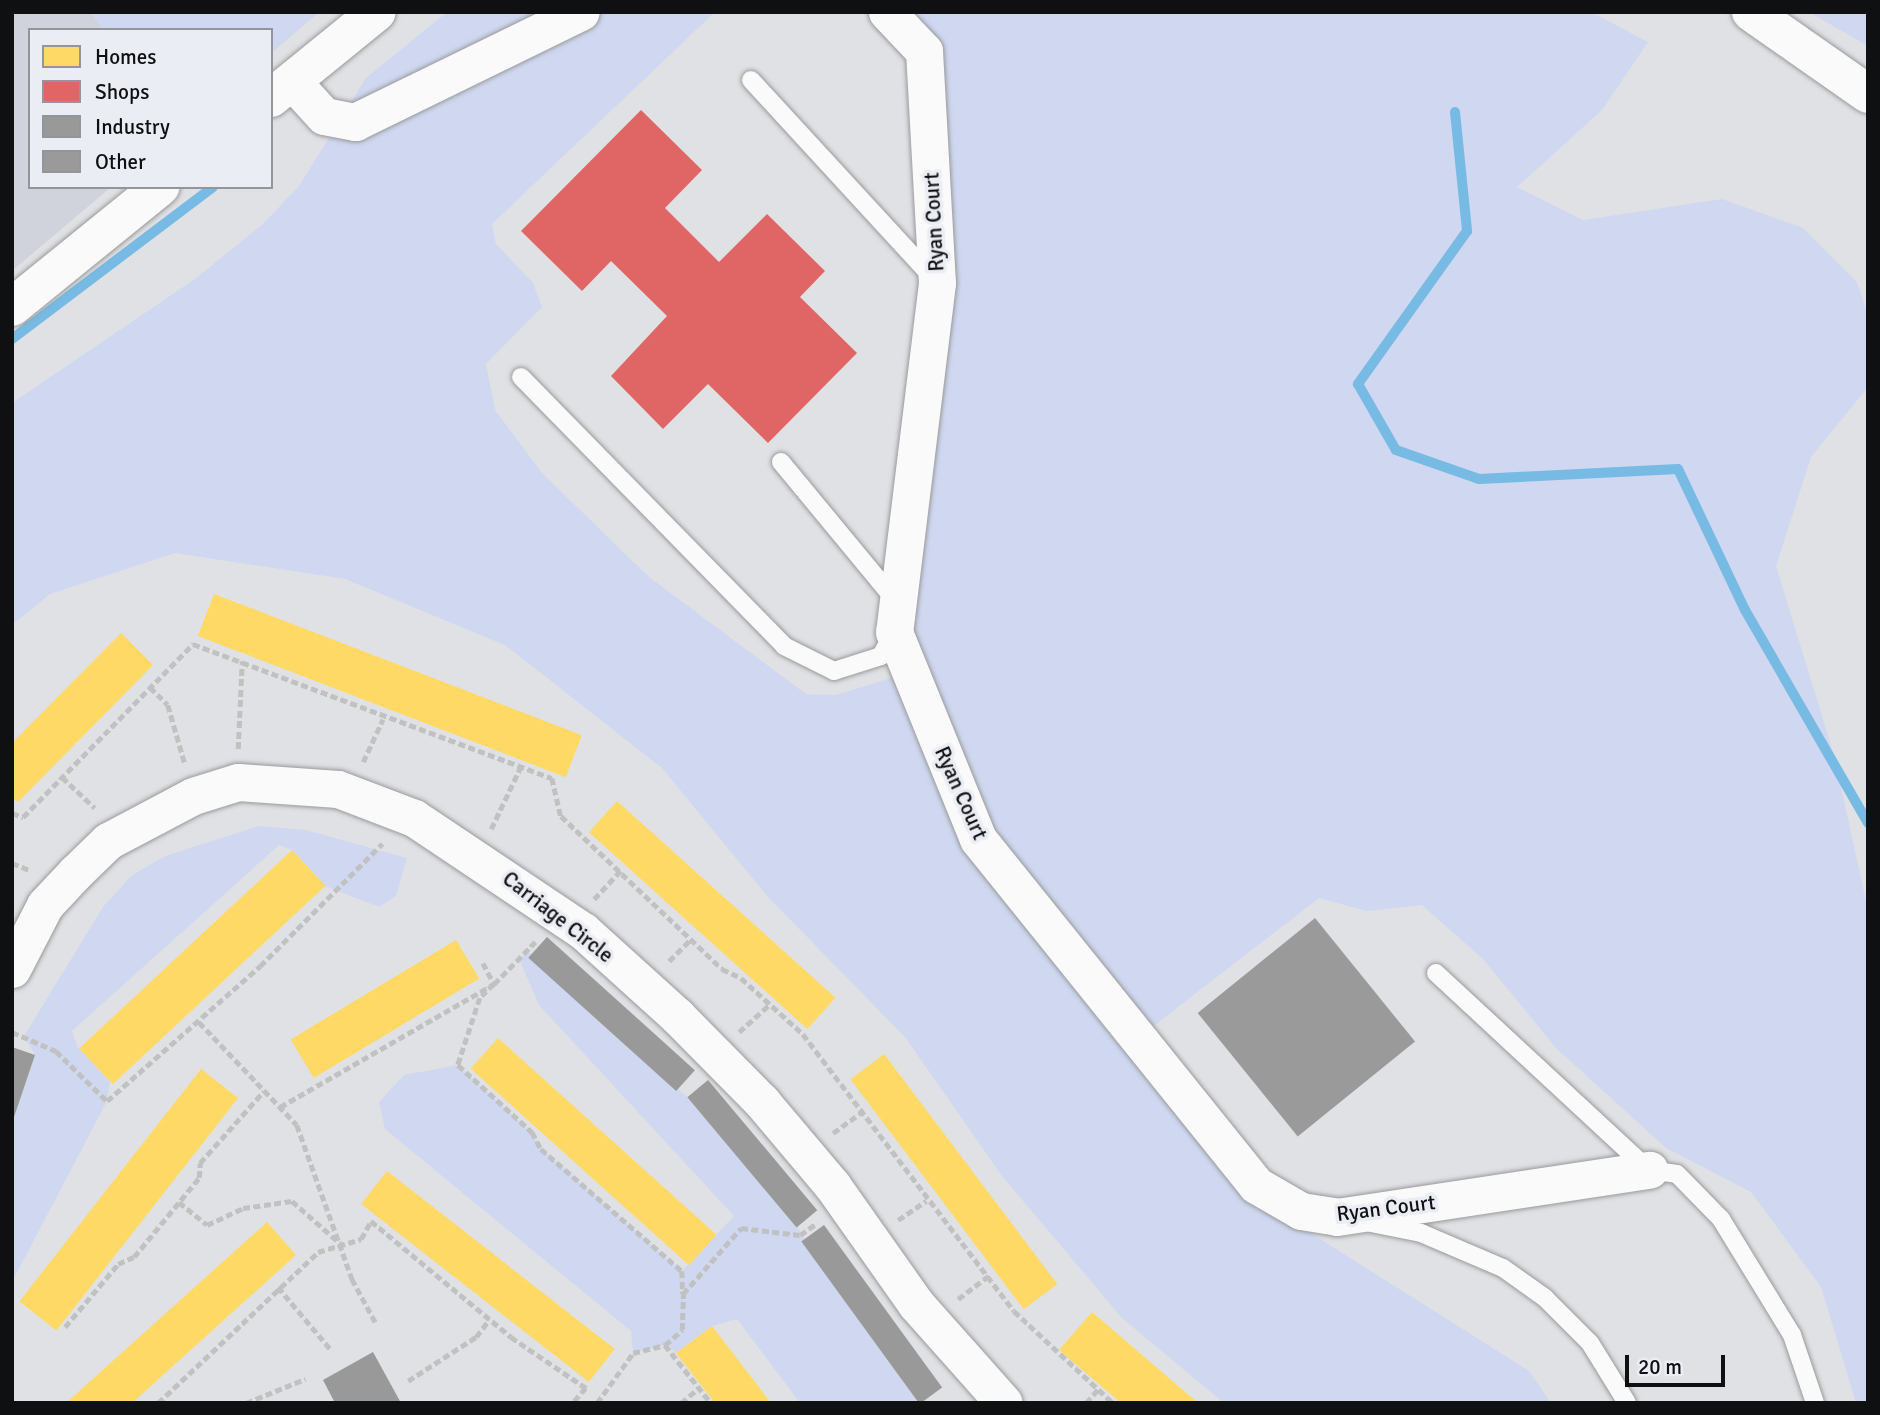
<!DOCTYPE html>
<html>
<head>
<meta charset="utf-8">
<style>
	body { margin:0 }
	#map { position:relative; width:1880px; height:1415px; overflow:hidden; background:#e0e1e4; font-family:Signika,sans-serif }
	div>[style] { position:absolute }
	.built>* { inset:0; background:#d0d3db }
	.green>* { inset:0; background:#cfd8f0 }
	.homes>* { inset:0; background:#ffd966; transform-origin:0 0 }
	.shops>* { inset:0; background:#e06666 }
	.industry>* { inset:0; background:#999; transform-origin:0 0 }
	.stream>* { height:10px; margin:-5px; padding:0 5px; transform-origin:5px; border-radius:5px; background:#77bae3 }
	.building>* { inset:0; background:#9b9a9b; transform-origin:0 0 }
	.path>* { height:4.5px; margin-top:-2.25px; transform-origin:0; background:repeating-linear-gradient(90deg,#c1c1c2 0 7px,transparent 0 10.5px) }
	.roads { filter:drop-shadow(0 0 2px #999a9c) drop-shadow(0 0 2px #999a9c) }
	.service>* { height:18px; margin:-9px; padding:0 9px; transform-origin:9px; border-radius:9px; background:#fafafb }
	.minor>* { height:37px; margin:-18.5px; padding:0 18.5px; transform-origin:18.5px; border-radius:18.5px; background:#fafafb }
	.tertiary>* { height:38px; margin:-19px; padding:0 19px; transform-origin:19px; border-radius:19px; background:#fafafb }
	.motorway>* { height:38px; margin:-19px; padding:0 19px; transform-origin:19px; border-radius:19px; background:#fafafb }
	span { translate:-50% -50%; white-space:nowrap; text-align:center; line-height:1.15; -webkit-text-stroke:7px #ebedf4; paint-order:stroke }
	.street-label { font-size:21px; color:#0f1012 }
	.frame { position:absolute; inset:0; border:14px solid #0f1012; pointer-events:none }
	.legend { position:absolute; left:28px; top:28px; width:245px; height:161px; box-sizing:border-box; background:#ebedf4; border:2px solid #93959a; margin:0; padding:9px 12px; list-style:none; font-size:21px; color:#0f1012 }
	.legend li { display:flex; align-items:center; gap:14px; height:35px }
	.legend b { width:35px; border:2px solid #93959a }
	.scale { position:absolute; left:1625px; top:1355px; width:100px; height:32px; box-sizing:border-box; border:4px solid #0f1012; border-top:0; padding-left:9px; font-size:21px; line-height:24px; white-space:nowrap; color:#0f1012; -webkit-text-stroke:5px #ebedf4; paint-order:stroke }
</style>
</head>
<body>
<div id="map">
	<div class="built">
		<i style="clip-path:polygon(12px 12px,319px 12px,271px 53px,271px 30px,30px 30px,30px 187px,111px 187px,12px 271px)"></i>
	</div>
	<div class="green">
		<i style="clip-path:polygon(90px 12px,319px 12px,271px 52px,271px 30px,103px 30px)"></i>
		<i style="clip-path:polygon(447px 12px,715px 12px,492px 224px,496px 244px,533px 283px,542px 307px,486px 364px,495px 410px,542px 473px,649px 577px,806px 694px,836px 695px,910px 672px,894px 632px,937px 283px,919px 12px,1591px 12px,1648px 42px,1602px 110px,1517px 187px,1583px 220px,1722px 199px,1803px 228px,1857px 282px,1868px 315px,1868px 387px,1811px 457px,1776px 566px,1834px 755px,1868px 910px,1868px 1403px,1856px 1403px,1821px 1287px,1751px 1192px,1666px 1148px,1556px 1048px,1484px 960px,1422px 905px,1367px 911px,1319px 898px,1138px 1038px,1256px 1185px,1317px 1237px,1529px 1371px,1551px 1403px,1224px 1403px,1122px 1318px,1002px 1176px,905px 1037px,768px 897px,662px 768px,505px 645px,345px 579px,175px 553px,50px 594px,12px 625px,12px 403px,195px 279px,263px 224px,299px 186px,366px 78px)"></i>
		<i style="clip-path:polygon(1809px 12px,1868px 12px,1868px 46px)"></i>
		<i style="clip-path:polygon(259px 826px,306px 830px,407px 858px,396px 896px,379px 907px,325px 886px,292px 850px,279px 845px,72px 1031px,77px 1046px,110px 1082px,107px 1101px,12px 1282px,12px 1121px,35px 1055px,24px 1036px,103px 907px,131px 876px,165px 856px)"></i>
		<i style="clip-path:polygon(527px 951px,687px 1097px,797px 1227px,918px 1403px,800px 1403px,737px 1319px,712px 1326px,676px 1353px,665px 1345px,633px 1353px,631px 1331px,385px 1129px,379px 1102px,404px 1075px,458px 1065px,532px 1132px,542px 1149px,682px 1271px,734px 1216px,539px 1005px,519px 959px)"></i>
	</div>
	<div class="homes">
		<i style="left:214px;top:594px;width:394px;height:45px;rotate:21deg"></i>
		<i style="clip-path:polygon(121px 633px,153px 665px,18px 802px,12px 797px,12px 743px)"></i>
		<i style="left:617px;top:801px;width:294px;height:42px;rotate:42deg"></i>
		<i style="left:292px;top:850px;width:49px;height:291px;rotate:47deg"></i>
		<i style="left:456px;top:940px;width:45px;height:193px;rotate:59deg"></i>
		<i style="left:498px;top:1038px;width:294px;height:41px;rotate:42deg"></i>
		<i style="left:884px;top:1054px;width:288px;height:42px;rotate:53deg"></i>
		<i style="left:201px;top:1069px;width:47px;height:295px;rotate:38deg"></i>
		<i style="left:387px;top:1171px;width:289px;height:42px;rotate:38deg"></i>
		<i style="clip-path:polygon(267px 1222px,296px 1255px,132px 1403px,66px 1403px)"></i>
		<i style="clip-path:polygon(1092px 1312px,1198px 1403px,1121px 1403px,1059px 1350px)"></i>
		<i style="clip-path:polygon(712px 1326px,742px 1365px,771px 1403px,715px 1403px,676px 1353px)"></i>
	</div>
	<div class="shops">
		<i style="clip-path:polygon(641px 110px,702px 170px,665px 208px,719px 262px,767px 214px,825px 271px,800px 297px,857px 353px,768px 443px,708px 384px,663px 429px,611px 376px,667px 316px,611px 261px,582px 291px,521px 231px)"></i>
	</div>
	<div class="industry">
		<i style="left:547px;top:937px;width:199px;height:28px;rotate:42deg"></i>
		<i style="clip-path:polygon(12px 1047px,35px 1055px,13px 1120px,12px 1120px)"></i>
		<i style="left:708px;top:1080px;width:170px;height:27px;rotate:50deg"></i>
		<i style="left:824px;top:1225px;width:201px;height:28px;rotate:54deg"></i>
		<i style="clip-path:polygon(373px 1352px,401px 1403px,335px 1403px,323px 1380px)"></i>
	</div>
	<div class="stream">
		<i style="left:1455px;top:112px;width:120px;rotate:84.2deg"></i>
		<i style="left:1467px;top:231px;width:188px;rotate:125.5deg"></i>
		<i style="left:1358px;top:384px;width:76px;rotate:60.1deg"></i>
		<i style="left:1396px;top:450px;width:88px;rotate:19.3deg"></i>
		<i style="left:1479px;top:479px;width:199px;rotate:-2.9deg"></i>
		<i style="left:1678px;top:469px;width:156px;rotate:64.6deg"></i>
		<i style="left:1745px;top:610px;width:246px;rotate:60deg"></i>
		<i style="left:12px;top:339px;width:252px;rotate:-37.1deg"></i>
	</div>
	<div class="building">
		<i style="left:1315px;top:918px;width:159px;height:151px;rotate:51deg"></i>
	</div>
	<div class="path">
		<i style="left:150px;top:687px;width:25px;rotate:45deg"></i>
		<i style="left:168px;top:705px;width:61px;rotate:73.9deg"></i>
		<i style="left:238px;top:749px;width:88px;rotate:-87.4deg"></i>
		<i style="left:363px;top:762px;width:47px;rotate:-65.1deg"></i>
		<i style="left:62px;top:777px;width:45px;rotate:43.2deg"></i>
		<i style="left:12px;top:813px;width:12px;rotate:20deg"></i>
		<i style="left:23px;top:817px;width:243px;rotate:-45.5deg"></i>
		<i style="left:193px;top:644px;width:383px;rotate:20.5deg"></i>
		<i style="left:552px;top:778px;width:39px;rotate:77deg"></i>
		<i style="left:561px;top:816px;width:222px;rotate:43.5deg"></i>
		<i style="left:722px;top:969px;width:21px;rotate:25deg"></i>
		<i style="left:741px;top:978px;width:84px;rotate:42.1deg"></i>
		<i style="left:803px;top:1034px;width:348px;rotate:52.7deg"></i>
		<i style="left:1014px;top:1311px;width:135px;rotate:42.9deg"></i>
		<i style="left:491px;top:829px;width:70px;rotate:-64.5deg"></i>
		<i style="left:12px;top:863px;width:18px;rotate:22deg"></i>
		<i style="left:594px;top:899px;width:41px;rotate:-47deg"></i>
		<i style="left:669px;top:961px;width:30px;rotate:-45deg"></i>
		<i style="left:483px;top:963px;width:24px;rotate:62deg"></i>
		<i style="left:494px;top:984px;width:20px;rotate:135deg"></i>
		<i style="left:480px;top:998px;width:71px;rotate:108.2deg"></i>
		<i style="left:458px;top:1065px;width:100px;rotate:42.2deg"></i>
		<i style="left:532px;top:1132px;width:19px;rotate:62deg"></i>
		<i style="left:541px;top:1149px;width:186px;rotate:40.9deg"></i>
		<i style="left:682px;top:1271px;width:23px;rotate:88deg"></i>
		<i style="left:199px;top:1022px;width:142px;rotate:46.4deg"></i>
		<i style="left:297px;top:1125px;width:164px;rotate:70.3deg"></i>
		<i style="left:352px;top:1279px;width:52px;rotate:61.5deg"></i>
		<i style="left:12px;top:1032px;width:48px;rotate:23.4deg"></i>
		<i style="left:56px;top:1051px;width:71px;rotate:44.4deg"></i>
		<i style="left:107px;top:1101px;width:204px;rotate:-41.4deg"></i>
		<i style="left:260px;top:966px;width:173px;rotate:-45deg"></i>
		<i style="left:739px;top:1032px;width:42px;rotate:-42.1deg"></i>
		<i style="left:280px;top:1107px;width:247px;rotate:-29.9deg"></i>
		<i style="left:494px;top:984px;width:59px;rotate:-45.7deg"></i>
		<i style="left:833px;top:1133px;width:37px;rotate:-36deg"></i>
		<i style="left:179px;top:1202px;width:36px;rotate:39deg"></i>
		<i style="left:207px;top:1225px;width:40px;rotate:-25deg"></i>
		<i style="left:243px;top:1208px;width:49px;rotate:-8.1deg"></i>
		<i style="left:292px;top:1201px;width:65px;rotate:41.3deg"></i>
		<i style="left:898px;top:1220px;width:34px;rotate:-34deg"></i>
		<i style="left:278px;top:1287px;width:84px;rotate:49.8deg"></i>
		<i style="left:958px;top:1299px;width:38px;rotate:-37deg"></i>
		<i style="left:65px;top:1327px;width:82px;rotate:-49.9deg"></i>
		<i style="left:118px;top:1264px;width:17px;rotate:-24deg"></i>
		<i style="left:134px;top:1257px;width:102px;rotate:-50.6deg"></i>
		<i style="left:199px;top:1178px;width:15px;rotate:-86deg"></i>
		<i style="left:200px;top:1163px;width:96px;rotate:-48.4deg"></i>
		<i style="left:665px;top:1345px;width:74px;rotate:51.6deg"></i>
		<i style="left:408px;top:1381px;width:81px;rotate:-32.9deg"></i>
		<i style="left:476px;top:1337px;width:21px;rotate:-53deg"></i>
		<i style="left:158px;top:1403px;width:220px;rotate:-43.3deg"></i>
		<i style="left:318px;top:1252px;width:45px;rotate:-16.8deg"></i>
		<i style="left:361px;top:1239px;width:21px;rotate:-61deg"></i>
		<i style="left:371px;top:1221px;width:182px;rotate:39.6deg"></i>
		<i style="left:511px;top:1337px;width:91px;rotate:34.2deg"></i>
		<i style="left:586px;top:1388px;width:20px;rotate:131deg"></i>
		<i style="left:246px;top:1403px;width:64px;rotate:-22.1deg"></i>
		<i style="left:597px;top:1403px;width:62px;rotate:-54.2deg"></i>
		<i style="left:633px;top:1353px;width:33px;rotate:-14deg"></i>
		<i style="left:665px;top:1345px;width:23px;rotate:-41deg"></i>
		<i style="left:682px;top:1330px;width:36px;rotate:-88deg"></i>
		<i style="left:683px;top:1294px;width:88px;rotate:-48.7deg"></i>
		<i style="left:741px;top:1228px;width:59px;rotate:6.8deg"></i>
		<i style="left:800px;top:1235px;width:21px;rotate:-35deg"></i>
		<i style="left:681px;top:1403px;width:23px;rotate:-40deg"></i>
		<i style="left:1086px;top:1403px;width:18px;rotate:-49deg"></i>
	</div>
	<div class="roads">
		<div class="service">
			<i style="left:751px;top:80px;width:269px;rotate:47.4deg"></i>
			<i style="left:521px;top:377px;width:376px;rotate:45.6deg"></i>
			<i style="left:784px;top:646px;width:56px;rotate:26.6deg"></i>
			<i style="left:834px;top:671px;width:49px;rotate:-17.7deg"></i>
			<i style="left:881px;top:656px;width:27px;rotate:-62deg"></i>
			<i style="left:781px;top:462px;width:179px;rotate:50.4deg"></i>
			<i style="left:1436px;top:973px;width:290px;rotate:42.8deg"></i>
			<i style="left:1649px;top:1170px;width:28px;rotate:8deg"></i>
			<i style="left:1677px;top:1174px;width:63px;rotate:45.6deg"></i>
			<i style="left:1721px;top:1219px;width:136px;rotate:58.5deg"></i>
			<i style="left:1792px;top:1335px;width:72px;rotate:71.3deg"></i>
			<i style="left:1371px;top:1223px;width:51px;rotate:11.3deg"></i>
			<i style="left:1421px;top:1233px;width:89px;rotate:23.1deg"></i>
			<i style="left:1503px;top:1268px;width:52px;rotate:35.5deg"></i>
			<i style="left:1545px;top:1298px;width:64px;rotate:45deg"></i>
			<i style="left:1590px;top:1343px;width:70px;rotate:58.3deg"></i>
		</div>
		<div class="minor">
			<i style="left:887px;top:12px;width:54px;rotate:46.5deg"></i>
			<i style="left:924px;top:51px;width:232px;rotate:86.8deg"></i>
			<i style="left:937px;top:283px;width:352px;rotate:97deg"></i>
			<i style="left:894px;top:632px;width:223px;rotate:67.9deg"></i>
			<i style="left:978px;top:839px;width:444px;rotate:51.2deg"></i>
			<i style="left:1256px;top:1185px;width:52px;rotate:30deg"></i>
			<i style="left:1301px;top:1211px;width:36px;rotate:9deg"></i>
			<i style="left:1337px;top:1217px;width:316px;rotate:-8.6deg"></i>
			<i style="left:292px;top:81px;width:47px;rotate:47.6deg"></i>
			<i style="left:324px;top:116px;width:32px;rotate:11deg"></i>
			<i style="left:355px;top:122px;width:251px;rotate:-26deg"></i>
			<i style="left:12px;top:969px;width:72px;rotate:-62.7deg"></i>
			<i style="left:45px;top:905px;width:44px;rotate:-46.8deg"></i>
			<i style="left:75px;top:873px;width:46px;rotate:-44.1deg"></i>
			<i style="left:108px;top:841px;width:96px;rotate:-27.9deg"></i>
			<i style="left:193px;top:796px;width:47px;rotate:-17.3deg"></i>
			<i style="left:238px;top:782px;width:100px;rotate:4deg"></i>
			<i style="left:338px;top:789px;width:81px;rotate:20.9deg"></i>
			<i style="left:414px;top:818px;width:203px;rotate:33.8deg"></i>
			<i style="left:583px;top:931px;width:127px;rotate:42.1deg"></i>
			<i style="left:677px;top:1016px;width:121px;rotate:45.3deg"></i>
			<i style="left:762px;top:1102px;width:109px;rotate:49.9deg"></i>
			<i style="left:832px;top:1185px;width:146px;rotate:54.8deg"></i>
			<i style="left:916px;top:1304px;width:132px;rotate:48.4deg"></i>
		</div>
		<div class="tertiary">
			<i style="left:271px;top:98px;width:136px;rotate:-39.1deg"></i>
			<i style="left:12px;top:307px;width:191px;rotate:-39deg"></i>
		</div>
		<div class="motorway">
			<i style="left:1751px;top:12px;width:143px;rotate:35deg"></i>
		</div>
	</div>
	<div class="street-label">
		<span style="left:934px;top:222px;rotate:-93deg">Ryan Court</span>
		<span style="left:961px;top:793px;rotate:66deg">Ryan Court</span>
		<span style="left:558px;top:917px;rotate:38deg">Carriage Circle</span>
		<span style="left:1386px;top:1208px;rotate:-7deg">Ryan Court</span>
	</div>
	<div class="frame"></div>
	<ul class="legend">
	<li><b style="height:19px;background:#ffd966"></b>Homes</li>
	<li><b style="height:19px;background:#e06666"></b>Shops</li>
	<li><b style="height:19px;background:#999"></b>Industry</li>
	<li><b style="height:19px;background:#9b9a9b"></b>Other</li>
	</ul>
	<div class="scale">20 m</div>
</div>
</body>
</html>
